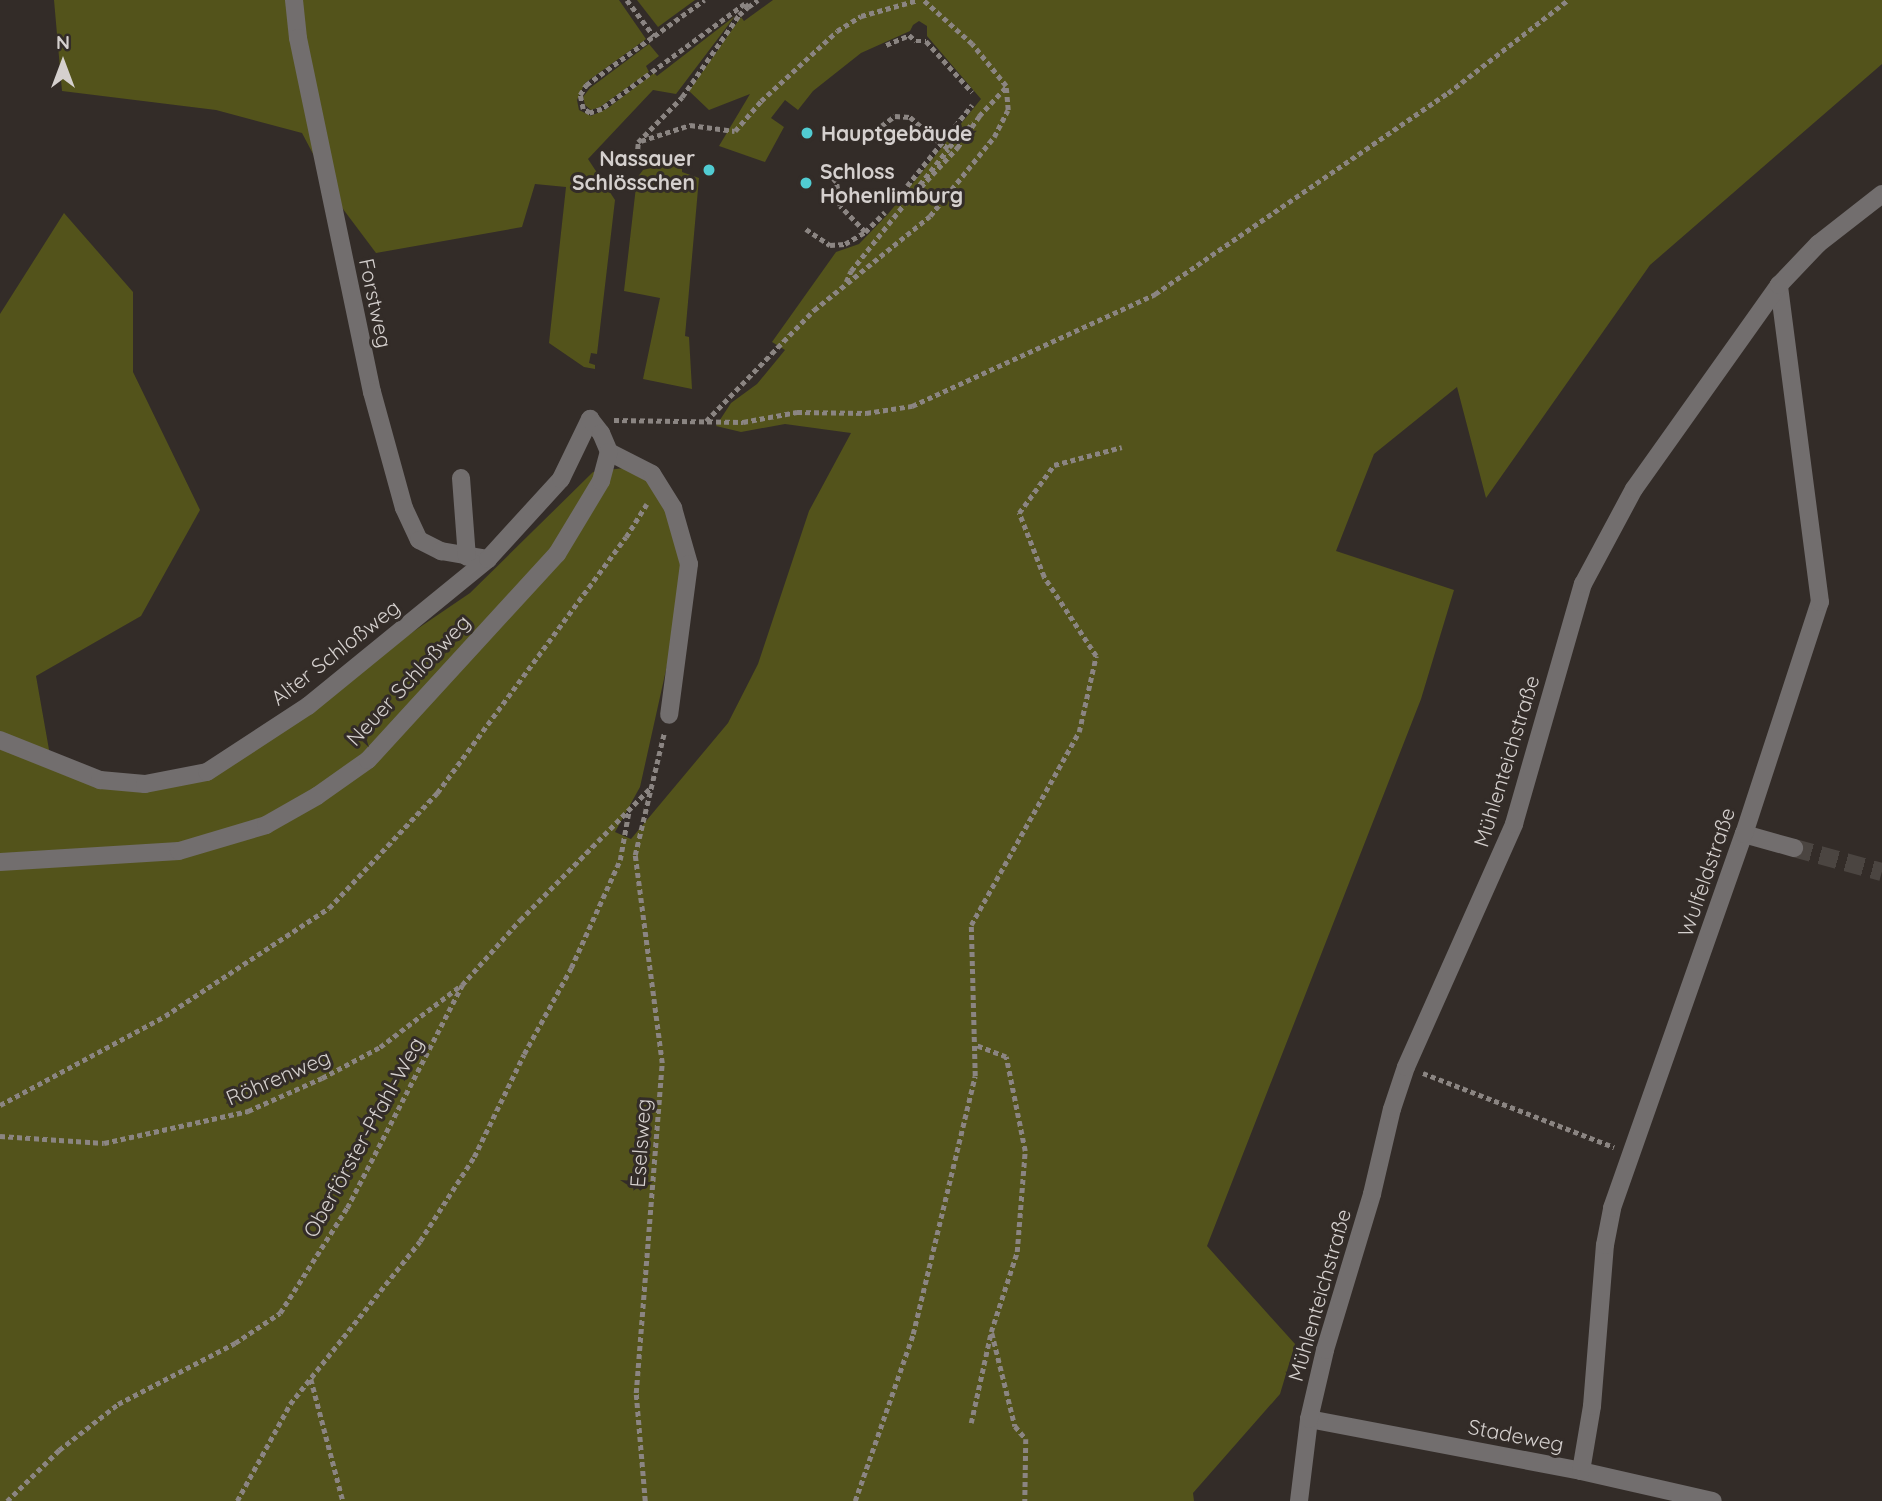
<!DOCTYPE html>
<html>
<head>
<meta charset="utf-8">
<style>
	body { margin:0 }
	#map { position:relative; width:1882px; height:1501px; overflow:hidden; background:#332c28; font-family:Quicksand,sans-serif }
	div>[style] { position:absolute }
	.green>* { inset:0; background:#53531b }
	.minor-tunnel>* { height:18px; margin-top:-9px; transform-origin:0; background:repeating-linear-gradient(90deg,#4b4541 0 18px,transparent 0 27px) }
	.path>* { height:4.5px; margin-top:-2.25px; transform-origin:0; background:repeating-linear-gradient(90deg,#8b8582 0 5px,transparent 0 8.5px) }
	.minor>* { height:18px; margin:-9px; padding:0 9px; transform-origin:9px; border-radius:9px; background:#726e6e }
	.dots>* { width:19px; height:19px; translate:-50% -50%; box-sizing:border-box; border:4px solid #332c28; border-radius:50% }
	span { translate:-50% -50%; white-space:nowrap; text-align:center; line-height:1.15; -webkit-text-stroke:6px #332c28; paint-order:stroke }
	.poi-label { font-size:21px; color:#d5d0ce; font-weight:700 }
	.left { translate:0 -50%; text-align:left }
	.right { translate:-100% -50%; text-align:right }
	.street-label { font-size:21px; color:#d5d0ce }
	.north { position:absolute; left:28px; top:28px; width:70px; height:70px; -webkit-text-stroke:5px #332c28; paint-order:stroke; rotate:0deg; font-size:19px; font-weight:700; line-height:28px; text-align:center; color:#d5d0ce }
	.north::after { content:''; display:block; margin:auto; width:24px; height:32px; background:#d5d0ce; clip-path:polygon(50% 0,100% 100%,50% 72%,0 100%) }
</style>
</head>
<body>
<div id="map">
	<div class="green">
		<i style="clip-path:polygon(54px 0,619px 0,646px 39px,585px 83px,577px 100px,579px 110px,591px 116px,608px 108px,654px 73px,657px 76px,735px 16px,676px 94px,653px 90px,588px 159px,615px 200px,597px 354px,591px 353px,589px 363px,595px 365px,595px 369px,584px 367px,549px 343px,566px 187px,535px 184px,522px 227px,376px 253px,340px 205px,302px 133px,216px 110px,62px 91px)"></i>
		<i style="clip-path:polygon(637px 0,695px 0,658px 27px)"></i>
		<i style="clip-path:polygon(773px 0,1882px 0,1882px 64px,1650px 265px,1486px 498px,1457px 387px,1374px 454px,1336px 551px,1454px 590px,1421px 699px,1207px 1246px,1295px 1344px,1280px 1394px,1193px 1493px,1194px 1501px,0 1501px,0 314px,64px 213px,133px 292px,133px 372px,200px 510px,141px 616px,36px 676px,51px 761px,100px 780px,207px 772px,470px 593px,593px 472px,639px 466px,664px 495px,680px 542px,684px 589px,640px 787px,615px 832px,631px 839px,728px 723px,758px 664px,809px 511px,851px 433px,785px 424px,741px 432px,716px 426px,731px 403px,757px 384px,785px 350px,772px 342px,836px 252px,859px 244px,888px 214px,981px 99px,927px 36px,927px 26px,919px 21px,913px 25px,910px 31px,861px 53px,813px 91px,798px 110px,785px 100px,771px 118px,784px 127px,765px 162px,719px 146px,750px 94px,709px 110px,689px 91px,741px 17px,744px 21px)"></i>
		<i style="clip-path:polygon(649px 44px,659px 56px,646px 66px,649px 72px,600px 107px,591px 110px,585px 105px,583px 97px,590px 88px)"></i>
		<i style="clip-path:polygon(667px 164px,682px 165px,682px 172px,699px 178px,685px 336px,689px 337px,692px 389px,643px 379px,660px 298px,624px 291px,637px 178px,643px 170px)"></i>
	</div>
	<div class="minor-tunnel">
		<i style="left:1794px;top:848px;width:91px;rotate:15.3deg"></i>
	</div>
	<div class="path">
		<i style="left:627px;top:0;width:45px;rotate:53.1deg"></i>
		<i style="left:654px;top:36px;width:62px;rotate:-35.8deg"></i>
		<i style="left:748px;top:7px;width:12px;rotate:-35deg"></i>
		<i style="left:886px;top:45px;width:25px;rotate:-23deg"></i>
		<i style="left:909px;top:35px;width:9px;rotate:41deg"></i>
		<i style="left:916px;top:41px;width:10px"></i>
		<i style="left:926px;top:41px;width:69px;rotate:48deg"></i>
		<i style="left:979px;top:116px;width:40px;rotate:-47deg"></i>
		<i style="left:881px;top:126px;width:17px;rotate:-36deg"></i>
		<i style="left:895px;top:116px;width:15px;rotate:4deg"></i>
		<i style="left:910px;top:117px;width:37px;rotate:41deg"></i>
		<i style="left:641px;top:141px;width:52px;rotate:-18.1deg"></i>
		<i style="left:690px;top:125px;width:45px;rotate:7.6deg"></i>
		<i style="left:735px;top:131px;width:40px;rotate:-49deg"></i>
		<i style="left:761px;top:101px;width:103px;rotate:-42.6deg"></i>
		<i style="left:837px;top:31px;width:28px;rotate:-32deg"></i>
		<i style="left:861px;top:16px;width:59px;rotate:-15.7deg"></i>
		<i style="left:949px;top:147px;width:34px;rotate:-45deg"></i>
		<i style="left:636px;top:166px;width:24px;rotate:-85deg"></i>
		<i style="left:638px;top:142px;width:63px;rotate:-45.6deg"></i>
		<i style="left:682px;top:97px;width:100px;rotate:-55.2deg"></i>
		<i style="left:739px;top:15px;width:12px;rotate:-42deg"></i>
		<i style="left:748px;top:7px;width:4px;rotate:-135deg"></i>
		<i style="left:745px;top:4px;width:177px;rotate:143.7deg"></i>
		<i style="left:602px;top:109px;width:13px;rotate:162deg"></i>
		<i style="left:590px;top:113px;width:8px;rotate:-150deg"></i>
		<i style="left:583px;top:109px;width:14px;rotate:-102deg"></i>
		<i style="left:580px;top:95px;width:12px;rotate:-59deg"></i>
		<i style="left:586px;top:85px;width:84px;rotate:-35.8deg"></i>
		<i style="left:907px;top:186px;width:104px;rotate:-51.3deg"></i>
		<i style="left:915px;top:193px;width:62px;rotate:-47deg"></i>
		<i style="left:957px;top:148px;width:40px;rotate:-55.1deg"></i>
		<i style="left:806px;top:229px;width:29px;rotate:34deg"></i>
		<i style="left:830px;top:245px;width:15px;rotate:-4deg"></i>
		<i style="left:845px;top:244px;width:23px;rotate:-31deg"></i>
		<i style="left:865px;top:232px;width:36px;rotate:-134deg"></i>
		<i style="left:840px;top:206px;width:24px;rotate:-99deg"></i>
		<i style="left:836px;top:182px;width:12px;rotate:-132deg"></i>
		<i style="left:865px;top:232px;width:28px;rotate:-45deg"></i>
		<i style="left:846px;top:282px;width:12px;rotate:-66deg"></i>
		<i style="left:851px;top:271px;width:156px;rotate:-51.5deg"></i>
		<i style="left:948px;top:149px;width:6px;rotate:-141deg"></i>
		<i style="left:614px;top:420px;width:129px;rotate:0.9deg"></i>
		<i style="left:743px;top:422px;width:55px;rotate:-10.5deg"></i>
		<i style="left:797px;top:412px;width:69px;rotate:0.8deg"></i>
		<i style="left:866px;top:413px;width:47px;rotate:-8.7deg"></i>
		<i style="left:912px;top:406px;width:268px;rotate:-24.7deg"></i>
		<i style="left:1155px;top:294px;width:355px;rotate:-34.5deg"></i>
		<i style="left:1448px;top:93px;width:152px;rotate:-37.8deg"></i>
		<i style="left:706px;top:421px;width:155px;rotate:-45.8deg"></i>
		<i style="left:814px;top:310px;width:149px;rotate:-39deg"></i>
		<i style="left:930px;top:216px;width:102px;rotate:-51deg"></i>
		<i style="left:994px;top:137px;width:30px;rotate:-63deg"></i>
		<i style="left:1008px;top:110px;width:24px;rotate:-95deg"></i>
		<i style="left:1006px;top:86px;width:54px;rotate:-129deg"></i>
		<i style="left:972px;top:44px;width:66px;rotate:-138.1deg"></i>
		<i style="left:1423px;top:1073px;width:205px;rotate:21.2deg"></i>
		<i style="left:0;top:1105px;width:187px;rotate:-28.3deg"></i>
		<i style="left:165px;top:1016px;width:196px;rotate:-33.4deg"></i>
		<i style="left:329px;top:908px;width:158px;rotate:-46.8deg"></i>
		<i style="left:437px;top:793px;width:318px;rotate:-53.6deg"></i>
		<i style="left:626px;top:537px;width:39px;rotate:-58deg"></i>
		<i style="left:0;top:1136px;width:104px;rotate:3.9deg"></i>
		<i style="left:104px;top:1143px;width:148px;rotate:-12.5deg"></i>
		<i style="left:248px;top:1111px;width:81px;rotate:-24deg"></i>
		<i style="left:322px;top:1078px;width:66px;rotate:-28.1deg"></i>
		<i style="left:380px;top:1047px;width:101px;rotate:-37.3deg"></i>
		<i style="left:992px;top:1333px;width:96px;rotate:76.1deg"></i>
		<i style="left:1015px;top:1426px;width:17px;rotate:50deg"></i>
		<i style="left:1026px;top:1439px;width:62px;rotate:90.9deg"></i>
		<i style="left:311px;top:1379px;width:126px;rotate:75.3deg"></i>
		<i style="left:971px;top:1423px;width:93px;rotate:-77.6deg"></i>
		<i style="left:991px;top:1332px;width:84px;rotate:-72deg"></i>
		<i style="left:1017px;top:1252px;width:101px;rotate:-85.5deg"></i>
		<i style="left:1025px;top:1151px;width:96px;rotate:-101.4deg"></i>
		<i style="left:1006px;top:1057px;width:33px;rotate:-159deg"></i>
		<i style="left:7px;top:1501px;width:73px;rotate:-44.4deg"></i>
		<i style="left:59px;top:1450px;width:75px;rotate:-37.9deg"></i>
		<i style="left:118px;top:1404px;width:132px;rotate:-27.5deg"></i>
		<i style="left:235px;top:1343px;width:54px;rotate:-33.7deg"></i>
		<i style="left:280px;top:1313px;width:125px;rotate:-57.5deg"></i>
		<i style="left:347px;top:1208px;width:251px;rotate:-62.7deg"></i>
		<i style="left:462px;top:985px;width:87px;rotate:-48.3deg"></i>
		<i style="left:520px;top:920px;width:184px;rotate:-45.4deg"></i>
		<i style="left:237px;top:1501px;width:111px;rotate:-61.3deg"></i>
		<i style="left:290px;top:1404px;width:208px;rotate:-51.4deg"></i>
		<i style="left:420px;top:1241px;width:100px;rotate:-57.3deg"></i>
		<i style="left:474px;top:1157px;width:114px;rotate:-64.1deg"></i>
		<i style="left:524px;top:1054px;width:98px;rotate:-61.3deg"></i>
		<i style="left:571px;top:968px;width:119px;rotate:-65.6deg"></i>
		<i style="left:620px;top:860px;width:51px;rotate:-79.8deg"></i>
		<i style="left:645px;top:1501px;width:108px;rotate:-94.8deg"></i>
		<i style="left:636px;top:1393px;width:331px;rotate:-85.5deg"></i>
		<i style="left:662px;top:1063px;width:210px;rotate:-97.4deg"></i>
		<i style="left:635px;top:855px;width:125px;rotate:-76.6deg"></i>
		<i style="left:855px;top:1501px;width:177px;rotate:-70.8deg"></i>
		<i style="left:913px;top:1334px;width:265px;rotate:-76.5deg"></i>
		<i style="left:975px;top:1076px;width:151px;rotate:-91.5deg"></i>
		<i style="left:971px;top:925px;width:221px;rotate:-60.8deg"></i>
		<i style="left:1079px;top:732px;width:78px;rotate:-77.4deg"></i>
		<i style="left:1096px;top:656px;width:95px;rotate:-123.4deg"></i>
		<i style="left:1044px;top:577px;width:69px;rotate:-111.3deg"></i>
		<i style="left:1019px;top:513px;width:59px;rotate:-53.9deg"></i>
		<i style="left:1054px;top:465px;width:70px;rotate:-14.8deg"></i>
	</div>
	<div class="minor">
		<i style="left:294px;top:0;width:38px;rotate:84deg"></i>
		<i style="left:298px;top:38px;width:362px;rotate:78.2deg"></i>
		<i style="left:372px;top:392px;width:120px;rotate:74.6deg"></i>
		<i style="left:404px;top:508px;width:35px;rotate:65deg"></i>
		<i style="left:419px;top:540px;width:25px;rotate:27deg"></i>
		<i style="left:441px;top:551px;width:48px;rotate:9.7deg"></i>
		<i style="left:609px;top:452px;width:48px;rotate:27.1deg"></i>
		<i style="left:652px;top:474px;width:40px;rotate:58deg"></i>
		<i style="left:673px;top:508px;width:58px;rotate:74.1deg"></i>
		<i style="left:689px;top:564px;width:152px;rotate:97.5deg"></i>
		<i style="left:461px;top:478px;width:79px;rotate:85.7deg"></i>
		<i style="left:0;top:740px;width:108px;rotate:21.8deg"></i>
		<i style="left:100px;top:780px;width:45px;rotate:5.1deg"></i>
		<i style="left:145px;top:784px;width:63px;rotate:-11deg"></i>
		<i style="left:207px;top:772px;width:121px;rotate:-33.2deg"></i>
		<i style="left:308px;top:706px;width:232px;rotate:-39.2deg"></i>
		<i style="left:488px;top:559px;width:108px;rotate:-47.6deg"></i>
		<i style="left:561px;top:479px;width:67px;rotate:-64.2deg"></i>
		<i style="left:590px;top:419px;width:18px;rotate:52deg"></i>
		<i style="left:601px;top:433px;width:21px;rotate:67deg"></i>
		<i style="left:1744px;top:834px;width:52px;rotate:15.6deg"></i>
		<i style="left:0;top:862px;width:179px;rotate:-3.5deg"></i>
		<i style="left:179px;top:851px;width:91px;rotate:-16.6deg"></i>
		<i style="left:266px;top:825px;width:59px;rotate:-29.6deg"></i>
		<i style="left:317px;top:796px;width:62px;rotate:-35.2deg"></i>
		<i style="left:368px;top:760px;width:280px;rotate:-47.5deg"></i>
		<i style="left:557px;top:554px;width:85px;rotate:-58.9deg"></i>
		<i style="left:601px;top:481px;width:30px;rotate:-75deg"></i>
		<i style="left:1309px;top:1419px;width:277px;rotate:10.8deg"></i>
		<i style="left:1581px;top:1471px;width:135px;rotate:12.8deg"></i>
		<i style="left:1581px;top:1471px;width:66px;rotate:-80.4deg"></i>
		<i style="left:1592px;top:1406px;width:162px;rotate:-85.4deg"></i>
		<i style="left:1605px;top:1245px;width:38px;rotate:-79deg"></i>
		<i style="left:1612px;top:1208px;width:397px;rotate:-70.6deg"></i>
		<i style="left:1744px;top:834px;width:244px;rotate:-71.9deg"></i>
		<i style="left:1820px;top:602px;width:320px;rotate:-97.4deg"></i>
		<i style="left:1299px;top:1501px;width:83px;rotate:-83deg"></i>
		<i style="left:1309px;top:1419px;width:71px;rotate:-76.9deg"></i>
		<i style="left:1325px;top:1350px;width:163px;rotate:-73.2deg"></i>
		<i style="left:1372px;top:1194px;width:87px;rotate:-76.8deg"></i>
		<i style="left:1392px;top:1109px;width:44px;rotate:-71.6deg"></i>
		<i style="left:1406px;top:1067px;width:266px;rotate:-66deg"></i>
		<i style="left:1514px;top:824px;width:250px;rotate:-74deg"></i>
		<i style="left:1583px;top:584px;width:108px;rotate:-61.8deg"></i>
		<i style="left:1634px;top:489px;width:250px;rotate:-54.6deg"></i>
		<i style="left:1779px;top:285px;width:57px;rotate:-46.4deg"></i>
		<i style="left:1818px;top:244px;width:81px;rotate:-38deg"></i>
	</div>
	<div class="dots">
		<i style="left:807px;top:133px;background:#51ccd2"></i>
		<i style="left:709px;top:170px;background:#51ccd2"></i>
		<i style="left:806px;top:183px;background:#51ccd2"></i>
	</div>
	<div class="poi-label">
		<span class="left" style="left:821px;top:133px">Hauptgebäude</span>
		<span class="right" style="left:695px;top:170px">Nassauer<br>Schlösschen</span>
		<span class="left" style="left:820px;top:183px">Schloss<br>Hohenlimburg</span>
	</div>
	<div class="street-label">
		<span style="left:376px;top:303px;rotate:78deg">Forstweg</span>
		<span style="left:335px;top:652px;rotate:-38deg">Alter Schloßweg</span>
		<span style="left:408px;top:680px;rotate:-47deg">Neuer Schloßweg</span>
		<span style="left:1506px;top:761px;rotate:-73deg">Mühlenteichstraße</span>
		<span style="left:1706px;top:872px;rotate:-71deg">Wulfeldstraße</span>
		<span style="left:278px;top:1077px;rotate:-23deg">Röhrenweg</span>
		<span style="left:363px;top:1137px;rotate:-61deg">Oberförster-Pfahl-Weg</span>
		<span style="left:640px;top:1143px;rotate:-86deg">Eselsweg</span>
		<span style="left:1319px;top:1295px;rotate:-74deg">Mühlenteichstraße</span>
		<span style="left:1516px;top:1435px;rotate:11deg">Stadeweg</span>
	</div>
	<div class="north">N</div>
</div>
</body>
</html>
